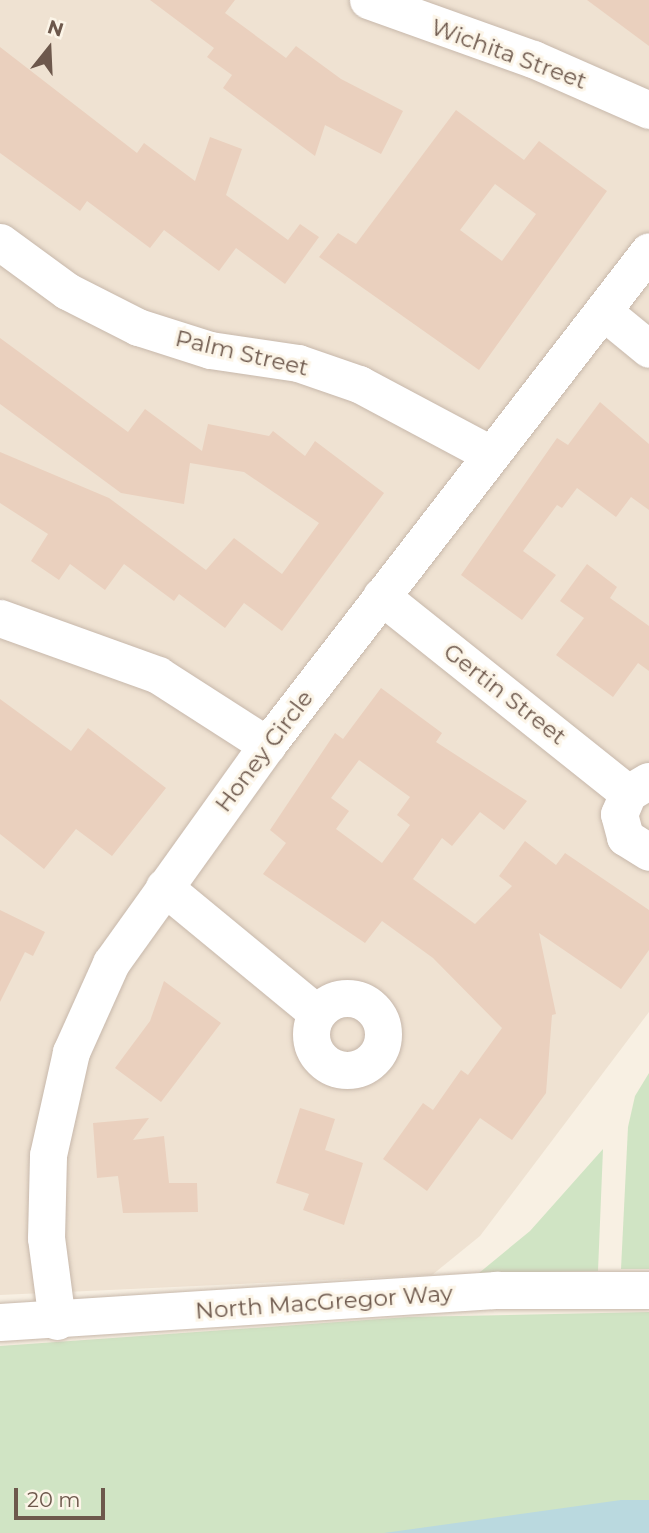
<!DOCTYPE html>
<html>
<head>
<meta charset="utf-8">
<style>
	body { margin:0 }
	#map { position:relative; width:649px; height:1533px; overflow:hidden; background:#f8f0e3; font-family:Montserrat,sans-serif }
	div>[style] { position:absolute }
	.residential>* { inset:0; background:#efe2d2 }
	.green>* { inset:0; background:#d0e4c4 }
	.water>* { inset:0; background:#bad9df }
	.building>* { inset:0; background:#ead0be }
	.roads { filter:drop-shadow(0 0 2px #c7b8ab) drop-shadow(0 0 2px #c7b8ab) }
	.minor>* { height:37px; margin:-18.5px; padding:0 18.5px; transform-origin:18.5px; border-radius:18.5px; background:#fff }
	.minor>.ring { margin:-18.5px; padding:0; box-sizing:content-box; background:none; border:37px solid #fff; border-radius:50% }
	span { translate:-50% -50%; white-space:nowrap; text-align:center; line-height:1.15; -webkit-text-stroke:6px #fcf5e8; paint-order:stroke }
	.street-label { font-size:23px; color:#6d584c }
	.north { position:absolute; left:14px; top:14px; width:70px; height:70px; -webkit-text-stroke:5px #fcf5e8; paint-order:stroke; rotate:18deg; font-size:19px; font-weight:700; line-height:28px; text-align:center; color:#6d584c }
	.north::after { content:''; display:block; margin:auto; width:24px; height:32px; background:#6d584c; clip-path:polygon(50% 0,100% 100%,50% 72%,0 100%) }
	.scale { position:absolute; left:14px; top:1488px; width:91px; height:32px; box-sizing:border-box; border:4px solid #6d584c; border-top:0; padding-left:9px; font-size:21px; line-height:24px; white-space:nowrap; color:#6d584c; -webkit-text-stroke:5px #fcf5e8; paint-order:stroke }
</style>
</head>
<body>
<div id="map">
	<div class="residential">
		<i style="clip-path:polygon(0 0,649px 0,649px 1012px,480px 1236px,432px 1275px,0 1295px)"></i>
	</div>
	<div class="green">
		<i style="clip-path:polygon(649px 1073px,649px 1269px,621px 1269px,628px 1127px,635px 1096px)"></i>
		<i style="clip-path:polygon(603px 1149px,598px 1271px,479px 1273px,530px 1231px)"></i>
		<i style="clip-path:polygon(649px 1312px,649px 1533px,0 1533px,0 1346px,408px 1317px)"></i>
	</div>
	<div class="water">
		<i style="clip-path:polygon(621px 1500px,649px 1500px,649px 1533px,384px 1533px)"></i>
	</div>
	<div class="building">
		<i style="clip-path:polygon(150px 0,235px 0,225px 13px,286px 58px,296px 46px,341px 79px,403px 111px,381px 154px,325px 125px,315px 156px,223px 88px,232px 75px,207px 57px,214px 48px)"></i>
		<i style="clip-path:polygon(587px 0,649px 0,649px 46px)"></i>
		<i style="clip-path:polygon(0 47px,137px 153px,144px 143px,195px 181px,210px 137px,242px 149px,226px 195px,288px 240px,300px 224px,319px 237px,285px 284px,236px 248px,219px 271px,164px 230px,150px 248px,87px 201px,80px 211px,0 153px)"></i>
		<i style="clip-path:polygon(evenodd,456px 110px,524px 160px,539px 141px,607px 191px,479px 370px,319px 257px,338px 233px,356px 244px,456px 110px,495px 184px,536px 214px,502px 261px,460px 230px,495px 184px)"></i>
		<i style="clip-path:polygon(0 338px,128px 432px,145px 409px,202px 451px,208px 424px,269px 436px,273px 431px,305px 456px,315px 441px,384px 493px,282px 631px,244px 603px,225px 628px,179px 594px,174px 601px,124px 564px,105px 590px,70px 564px,59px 580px,31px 561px,48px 534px,0 503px,0 452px,109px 498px,206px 570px,234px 538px,282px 574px,319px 523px,244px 472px,190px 463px,184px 504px,121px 493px,0 404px)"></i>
		<i style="clip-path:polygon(600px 402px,649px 444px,649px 510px,631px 497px,616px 517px,577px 488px,562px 508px,557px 505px,523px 551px,556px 575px,522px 620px,461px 575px,557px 438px,568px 445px)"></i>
		<i style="clip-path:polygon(587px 564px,617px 587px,610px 598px,649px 626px,649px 671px,638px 663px,613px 697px,556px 655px,584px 618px,560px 601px)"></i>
		<i style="clip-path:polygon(evenodd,381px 688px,442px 733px,436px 742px,527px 801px,504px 830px,480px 812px,452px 846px,442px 838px,413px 879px,475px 924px,512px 886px,499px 876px,525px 841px,556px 865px,565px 853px,649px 910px,649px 950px,621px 989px,539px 933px,556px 1014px,552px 1015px,546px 1093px,512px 1140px,480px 1118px,427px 1191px,383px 1159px,423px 1103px,433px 1110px,461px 1070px,468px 1075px,502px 1028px,433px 958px,382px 921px,365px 943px,263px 874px,286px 843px,270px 830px,335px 733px,343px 739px,381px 688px,359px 760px,410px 797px,397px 815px,410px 825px,382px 863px,336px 829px,349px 811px,331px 798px,359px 760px)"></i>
		<i style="clip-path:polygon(0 699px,71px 751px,88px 728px,166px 788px,112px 856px,76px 829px,44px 869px,0 834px)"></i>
		<i style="clip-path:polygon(0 910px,45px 932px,33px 956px,25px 952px,0 1002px)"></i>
		<i style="clip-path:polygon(164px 981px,221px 1023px,161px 1102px,115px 1068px,150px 1021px)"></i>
		<i style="clip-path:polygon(300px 1108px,335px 1119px,325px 1150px,363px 1163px,344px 1225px,303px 1210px,309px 1194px,276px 1183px)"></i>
		<i style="clip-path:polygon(149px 1118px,133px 1140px,164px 1136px,169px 1183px,197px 1183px,198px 1212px,123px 1213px,118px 1176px,97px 1178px,93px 1123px)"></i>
	</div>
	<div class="roads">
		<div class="minor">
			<i style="left:368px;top:0;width:175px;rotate:19.7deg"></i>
			<i style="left:533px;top:59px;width:127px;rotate:23.7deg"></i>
			<i style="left:0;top:242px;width:83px;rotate:36.2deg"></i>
			<i style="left:67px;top:291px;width:80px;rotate:26.9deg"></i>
			<i style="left:138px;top:327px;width:76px;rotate:17.7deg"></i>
			<i style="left:210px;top:350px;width:89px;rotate:8.4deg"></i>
			<i style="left:298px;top:363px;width:65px;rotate:19deg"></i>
			<i style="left:359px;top:384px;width:149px;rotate:28.1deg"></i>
			<i style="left:604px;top:312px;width:58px;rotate:39.4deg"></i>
			<i style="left:381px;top:596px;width:316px;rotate:38.6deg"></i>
			<i style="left:0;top:618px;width:168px;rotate:19.8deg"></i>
			<i style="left:158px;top:675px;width:130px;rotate:32.7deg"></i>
			<i style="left:648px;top:781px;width:23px;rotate:149deg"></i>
			<i style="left:628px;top:793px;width:23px;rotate:113deg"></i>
			<i style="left:619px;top:814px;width:24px;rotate:75deg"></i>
			<i style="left:625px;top:837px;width:28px;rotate:32deg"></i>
			<i style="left:164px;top:887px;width:198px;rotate:39.5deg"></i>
			<i class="ring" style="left:311px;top:998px;width:35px;height:35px"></i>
			<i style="left:57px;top:1321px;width:84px;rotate:-97.5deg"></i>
			<i style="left:46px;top:1238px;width:83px;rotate:-88.6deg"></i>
			<i style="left:48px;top:1155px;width:106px;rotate:-77.4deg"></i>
			<i style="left:71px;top:1052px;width:98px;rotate:-65.8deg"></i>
			<i style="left:111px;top:963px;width:268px;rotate:-54.4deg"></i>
			<i style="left:267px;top:745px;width:624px;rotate:-52.29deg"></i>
			<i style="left:0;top:1322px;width:499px;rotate:-3.7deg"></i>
			<i style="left:498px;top:1290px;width:151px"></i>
		</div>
	</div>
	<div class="street-label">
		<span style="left:509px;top:54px;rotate:20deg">Wichita Street</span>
		<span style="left:242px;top:353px;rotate:13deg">Palm Street</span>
		<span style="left:505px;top:694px;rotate:38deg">Gertin Street</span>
		<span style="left:264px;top:751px;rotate:-53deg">Honey Circle</span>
		<span style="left:324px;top:1302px;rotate:-4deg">North MacGregor Way</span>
	</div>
	<div class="north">N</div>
	<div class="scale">20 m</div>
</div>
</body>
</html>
